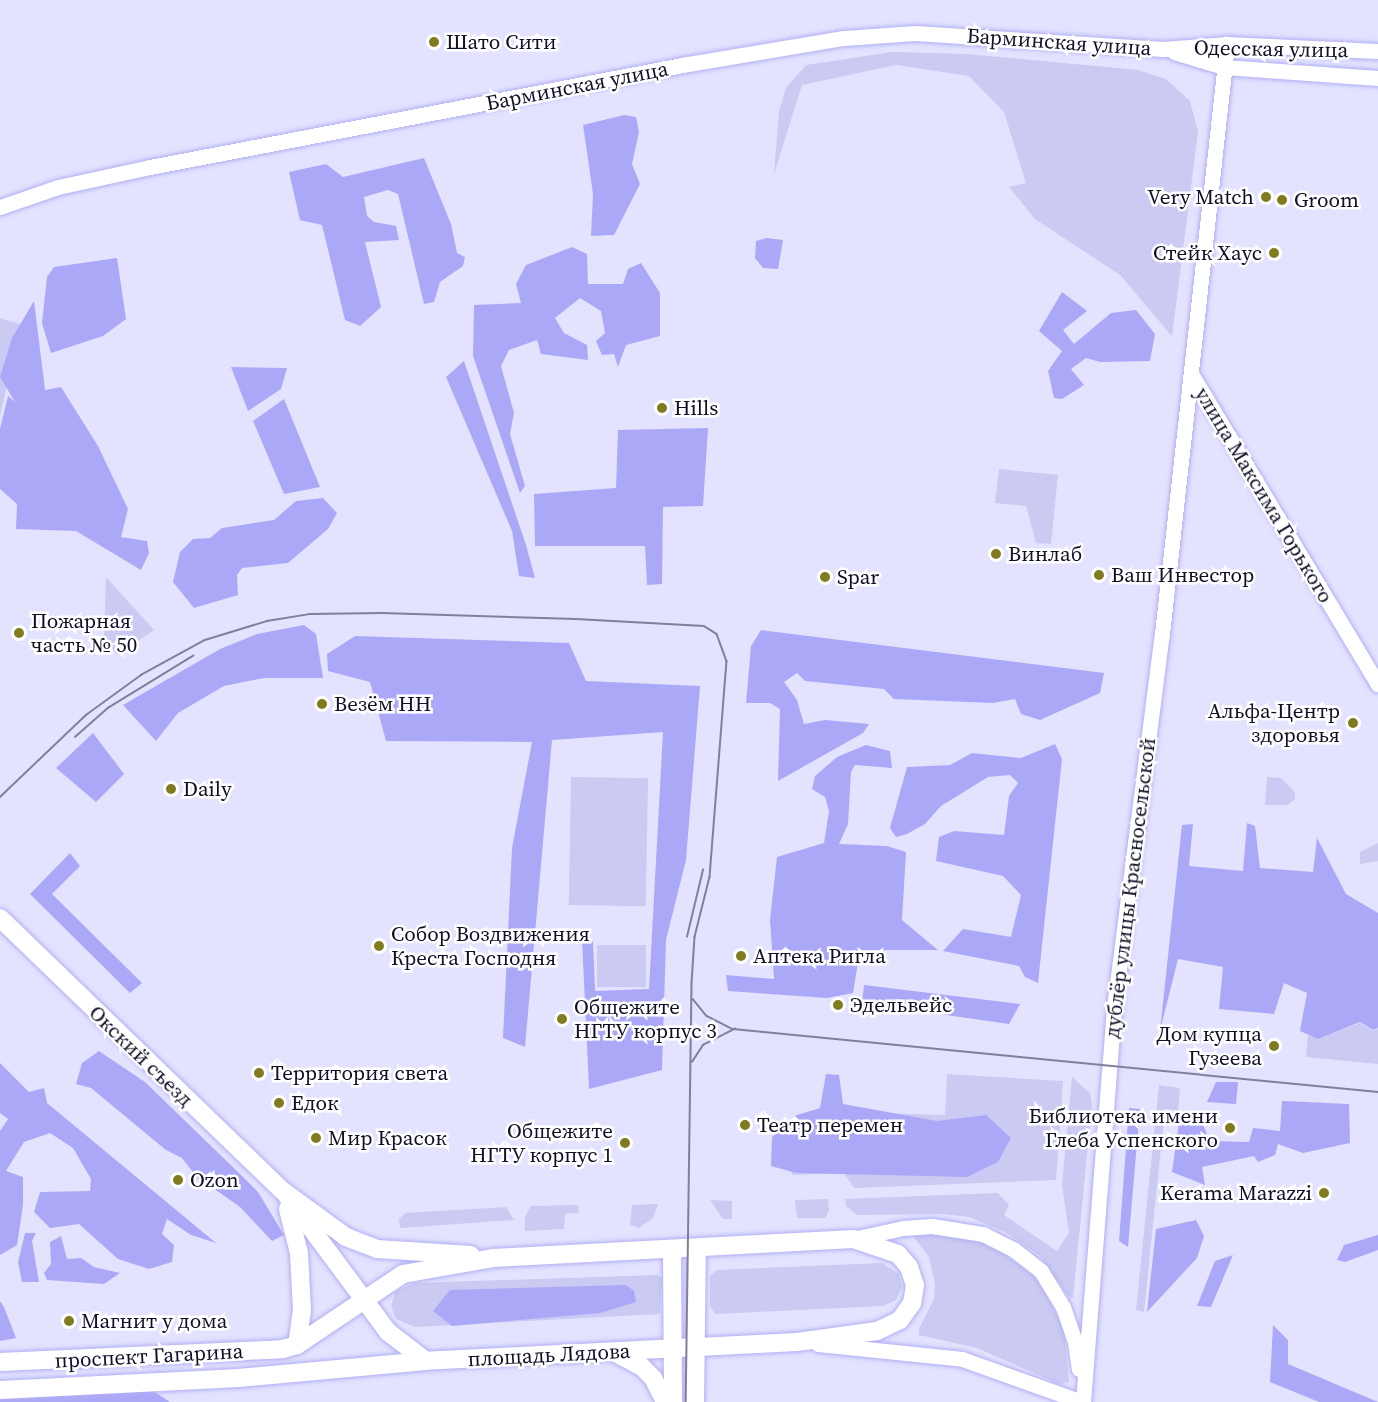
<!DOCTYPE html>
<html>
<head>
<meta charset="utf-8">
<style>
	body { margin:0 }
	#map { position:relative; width:1378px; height:1402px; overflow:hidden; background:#e3e3ff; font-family:"Source Serif 4",serif }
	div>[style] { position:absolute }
	.green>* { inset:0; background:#cacaf2; transform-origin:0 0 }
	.forest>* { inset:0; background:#aca8f8 }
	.roads { filter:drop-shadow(0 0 2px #b2aff3) drop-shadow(0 0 2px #b2aff3) }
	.secondary>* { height:15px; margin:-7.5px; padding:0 7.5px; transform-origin:7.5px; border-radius:7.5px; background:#fff }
	.primary>* { height:18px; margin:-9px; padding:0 9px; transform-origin:9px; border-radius:9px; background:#fff }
	.tram>* { height:1.5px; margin:-0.75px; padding:0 0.75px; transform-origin:0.75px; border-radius:0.75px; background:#80809a }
	.dots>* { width:16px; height:16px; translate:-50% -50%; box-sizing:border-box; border:3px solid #fff; border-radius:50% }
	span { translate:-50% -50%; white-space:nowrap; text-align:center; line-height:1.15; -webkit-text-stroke:5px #fff; paint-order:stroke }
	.poi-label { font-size:21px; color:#110f27 }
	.left { translate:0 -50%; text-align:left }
	.right { translate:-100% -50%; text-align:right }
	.street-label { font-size:21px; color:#110f27 }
</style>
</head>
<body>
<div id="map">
	<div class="green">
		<i style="clip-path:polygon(892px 52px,967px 54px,1138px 70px,1166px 79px,1190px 101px,1198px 132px,1172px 336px,1120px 275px,1035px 219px,1009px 187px,1026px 183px,1004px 112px,969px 76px,896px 65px,802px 85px,774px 174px,779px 111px,786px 88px,806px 65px)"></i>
		<i style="clip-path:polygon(0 318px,20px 324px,0 416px)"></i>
		<i style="clip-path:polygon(999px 469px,1058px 475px,1051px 544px,1036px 543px,1026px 506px,995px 503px)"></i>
		<i style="clip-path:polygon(106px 577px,154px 630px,117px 655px,104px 637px)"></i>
		<i style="left:571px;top:777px;width:77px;height:128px;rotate:1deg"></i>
		<i style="clip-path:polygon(1267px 777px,1281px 778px,1295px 792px,1295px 799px,1288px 805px,1265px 805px)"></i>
		<i style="clip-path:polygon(1378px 843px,1378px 861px,1360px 864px,1360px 852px)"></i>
		<i style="left:597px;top:945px;width:49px;height:42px"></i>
		<i style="clip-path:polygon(1360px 1023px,1373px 1031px,1378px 1029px,1378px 1064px,1306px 1057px,1308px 1035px,1318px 1039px)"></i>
		<i style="clip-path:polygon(947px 1074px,1063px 1081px,1056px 1180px,854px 1188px,844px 1173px,792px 1175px,787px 1125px,839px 1112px,945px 1115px)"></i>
		<i style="clip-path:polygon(1072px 1077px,1090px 1093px,1092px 1105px,1073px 1298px,1069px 1297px,1040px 1256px,1005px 1232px,969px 1217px,943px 1214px,857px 1215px,846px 1206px,845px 1199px,998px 1193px,1009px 1205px,1004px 1215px,1057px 1251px,1069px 1233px,1062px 1185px)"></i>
		<i style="clip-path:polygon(1159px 1085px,1180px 1088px,1178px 1111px,1165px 1109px,1144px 1312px,1136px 1310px)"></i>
		<i style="clip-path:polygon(828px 1199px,829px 1211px,825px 1218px,797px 1218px,795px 1200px)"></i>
		<i style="clip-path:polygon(710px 1200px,732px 1201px,732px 1219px,723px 1219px)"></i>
		<i style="clip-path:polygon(658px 1204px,653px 1218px,639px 1228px,630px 1225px,632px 1205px)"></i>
		<i style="clip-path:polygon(578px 1205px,579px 1213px,565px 1214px,564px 1229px,525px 1231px,525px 1217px,531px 1206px)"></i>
		<i style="clip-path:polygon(506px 1207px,514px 1220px,400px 1228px,399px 1219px,405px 1213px)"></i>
		<i style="clip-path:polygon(939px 1233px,991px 1245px,1038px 1279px,1064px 1329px,1069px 1382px,1059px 1384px,977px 1348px,919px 1335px,919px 1329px,934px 1299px,935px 1284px,929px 1257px,913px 1236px)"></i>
		<i style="clip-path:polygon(882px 1263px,899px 1274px,902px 1287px,896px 1300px,884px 1306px,715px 1314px,710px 1306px,710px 1276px,717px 1270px)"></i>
		<i style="clip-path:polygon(658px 1275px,662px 1278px,660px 1314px,415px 1327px,396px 1319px,391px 1306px,395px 1292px,414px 1283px)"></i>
	</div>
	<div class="forest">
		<i style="clip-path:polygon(624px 115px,636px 117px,639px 132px,632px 164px,640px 184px,614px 235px,591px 236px,593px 194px,583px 125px)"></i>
		<i style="clip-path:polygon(424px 158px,451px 224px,457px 253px,465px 257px,463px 266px,440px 282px,434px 302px,424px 304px,398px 194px,388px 190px,364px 197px,367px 216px,374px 222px,396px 226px,399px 240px,365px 242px,381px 307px,360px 326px,345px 320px,322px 225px,300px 220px,289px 172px,326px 164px,343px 177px)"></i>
		<i style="clip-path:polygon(767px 238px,783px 240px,778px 269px,763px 268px,755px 258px,756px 241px)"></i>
		<i style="clip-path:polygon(572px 247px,587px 254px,588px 284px,623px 284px,628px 269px,641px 263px,660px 293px,660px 336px,626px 345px,618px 367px,614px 354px,602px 355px,596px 341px,605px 333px,601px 311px,580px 298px,555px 318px,564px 333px,587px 345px,588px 360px,541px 354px,537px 340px,509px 350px,501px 366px,514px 413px,510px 434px,525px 486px,520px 493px,473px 356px,474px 305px,521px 303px,516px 284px,526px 265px)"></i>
		<i style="clip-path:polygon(117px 258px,126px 319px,103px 336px,51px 353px,42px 323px,47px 277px,54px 267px)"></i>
		<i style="clip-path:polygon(1062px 292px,1087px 311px,1063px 330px,1074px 344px,1111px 313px,1136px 310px,1155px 334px,1150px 361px,1100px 362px,1086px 358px,1071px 369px,1084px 385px,1062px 399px,1054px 398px,1048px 371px,1062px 351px,1039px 331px)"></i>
		<i style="clip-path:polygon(34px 301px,45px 390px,61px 387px,98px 446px,128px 509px,121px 537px,147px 541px,149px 553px,141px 570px,76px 531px,16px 529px,17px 504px,0 489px,0 429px,8px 396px,15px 402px,0 377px,12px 338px)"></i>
		<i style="clip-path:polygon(464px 361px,526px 545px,535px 578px,519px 576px,512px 531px,446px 377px)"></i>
		<i style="clip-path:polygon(231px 367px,287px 368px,281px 389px,248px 411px)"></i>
		<i style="clip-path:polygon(284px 399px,320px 487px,284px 494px,253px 421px)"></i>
		<i style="clip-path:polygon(708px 428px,703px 506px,663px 507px,662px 584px,647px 585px,645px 546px,535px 546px,534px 494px,616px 488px,618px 430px)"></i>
		<i style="clip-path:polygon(323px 498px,337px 513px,328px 529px,288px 563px,242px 568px,237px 575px,238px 595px,194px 608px,173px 582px,180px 552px,193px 539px,210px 538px,222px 528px,274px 520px,296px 501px)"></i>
		<i style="clip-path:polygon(304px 625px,316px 634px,323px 678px,264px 678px,224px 686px,178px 713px,156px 741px,123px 705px,220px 649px,257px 634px)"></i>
		<i style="clip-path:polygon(761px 630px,1104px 673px,1100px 693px,1040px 720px,1021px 714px,1015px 699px,993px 703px,894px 699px,884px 689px,805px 681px,797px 673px,784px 682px,797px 700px,804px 724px,825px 720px,869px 724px,863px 733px,778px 781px,780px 709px,770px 703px,746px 703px,751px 646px)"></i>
		<i style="clip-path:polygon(355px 636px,569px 643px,586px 681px,700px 686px,686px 860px,666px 940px,662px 1070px,589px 1089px,582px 939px,593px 942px,595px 991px,649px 989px,663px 732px,552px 740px,525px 1047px,503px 1038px,512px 848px,532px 742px,386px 741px,370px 682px,328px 671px,327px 654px)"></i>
		<i style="clip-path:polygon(93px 733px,124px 774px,96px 802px,56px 768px)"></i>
		<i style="clip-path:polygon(1055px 744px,1062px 759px,1038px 983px,1025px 977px,1019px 966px,943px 951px,963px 929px,1011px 937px,1021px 895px,1003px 876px,936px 861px,939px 837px,954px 831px,1004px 835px,1009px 796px,1018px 783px,1010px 775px,988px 777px,941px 806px,925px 824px,907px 834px,896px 837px,890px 828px,907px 767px,950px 765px,972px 753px,1021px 758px)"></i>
		<i style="clip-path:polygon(866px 745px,890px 751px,892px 768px,855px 765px,851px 772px,848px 824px,839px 844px,887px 846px,906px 852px,902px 920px,938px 950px,860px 950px,853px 993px,827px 998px,728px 991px,726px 975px,774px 979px,770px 920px,777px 857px,824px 843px,829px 811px,825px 797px,812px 789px,815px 776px,837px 757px)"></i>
		<i style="clip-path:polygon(1247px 823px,1255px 826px,1260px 868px,1313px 872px,1317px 838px,1346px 894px,1378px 913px,1378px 1028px,1373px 1030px,1360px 1022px,1318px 1039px,1300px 1031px,1307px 993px,1284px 983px,1274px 1014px,1219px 1009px,1223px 967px,1178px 959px,1160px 1031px,1182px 825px,1193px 824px,1189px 866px,1243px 871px)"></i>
		<i style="clip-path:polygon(70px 853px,80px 866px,52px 894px,142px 983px,130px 993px,30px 894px)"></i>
		<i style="clip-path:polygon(864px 985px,1020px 1004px,1009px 1024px,862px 1003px)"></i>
		<i style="clip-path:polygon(99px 1051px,145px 1082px,240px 1174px,258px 1192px,284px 1235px,272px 1241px,240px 1207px,213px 1188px,206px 1189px,182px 1158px,166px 1150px,91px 1088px,76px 1084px,82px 1063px)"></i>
		<i style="clip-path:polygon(0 1063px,29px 1092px,44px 1088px,47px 1103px,216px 1243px,191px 1235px,167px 1219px,162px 1234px,174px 1245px,172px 1262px,149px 1269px,118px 1259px,79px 1224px,50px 1228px,34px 1212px,40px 1192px,90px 1191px,91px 1179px,73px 1148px,50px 1133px,24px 1142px,6px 1171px,23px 1177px,23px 1205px,17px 1245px,0 1255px,0 1131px,8px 1119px,0 1113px)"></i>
		<i style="clip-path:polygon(826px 1074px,839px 1075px,843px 1104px,937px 1121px,986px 1115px,1011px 1138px,998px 1162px,967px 1177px,796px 1173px,771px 1166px,772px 1137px,794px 1116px,820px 1108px)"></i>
		<i style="clip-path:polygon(1216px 1082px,1238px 1082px,1236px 1104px,1207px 1102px)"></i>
		<i style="clip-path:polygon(1282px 1101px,1349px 1104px,1350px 1143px,1303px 1153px,1278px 1144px,1275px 1155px,1258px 1162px,1254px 1156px,1202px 1167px,1205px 1185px,1172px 1172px,1179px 1122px,1203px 1125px,1210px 1141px,1249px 1142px,1253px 1128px,1280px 1131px)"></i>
		<i style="clip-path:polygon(1129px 1108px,1140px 1109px,1128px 1247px,1119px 1241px)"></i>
		<i style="clip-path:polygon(1196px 1220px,1204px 1236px,1197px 1258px,1147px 1312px,1156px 1229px)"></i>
		<i style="clip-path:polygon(25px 1233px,36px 1233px,32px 1241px,39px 1282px,22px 1282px,18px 1262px)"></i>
		<i style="clip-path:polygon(1378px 1235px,1378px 1250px,1345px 1262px,1337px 1260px,1344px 1245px)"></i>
		<i style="clip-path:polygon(61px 1236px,67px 1259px,81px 1258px,94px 1267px,120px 1273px,104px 1284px,47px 1280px,44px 1273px,51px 1264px,50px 1242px)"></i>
		<i style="clip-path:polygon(1233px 1255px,1211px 1307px,1197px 1306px,1215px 1261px)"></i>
		<i style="clip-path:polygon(626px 1285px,634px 1291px,636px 1302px,600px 1313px,452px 1326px,433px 1311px,450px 1290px)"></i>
		<i style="clip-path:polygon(0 1301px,4px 1307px,16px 1338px,0 1341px)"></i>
		<i style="clip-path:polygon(1273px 1325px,1288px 1340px,1288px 1364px,1378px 1402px,1319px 1402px,1270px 1382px)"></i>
		<i style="clip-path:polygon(153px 1391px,170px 1402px,0 1402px,0 1398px)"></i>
	</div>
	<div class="roads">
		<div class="secondary">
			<i style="left:1174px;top:52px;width:52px;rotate:16.7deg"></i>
			<i style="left:1224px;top:67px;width:154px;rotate:4.1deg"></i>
			<i style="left:0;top:207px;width:61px;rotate:-19deg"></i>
			<i style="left:58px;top:187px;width:94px;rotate:-12.3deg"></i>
			<i style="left:150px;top:167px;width:542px;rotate:-10.85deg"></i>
			<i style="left:682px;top:65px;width:164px;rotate:-9.5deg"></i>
			<i style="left:844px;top:38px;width:71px;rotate:-4deg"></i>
			<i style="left:915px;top:33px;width:249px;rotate:3.7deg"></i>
			<i style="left:1163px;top:49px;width:64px;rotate:-4.5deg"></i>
			<i style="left:1227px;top:44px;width:151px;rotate:2.7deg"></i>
			<i style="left:1192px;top:375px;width:361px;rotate:59deg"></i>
			<i style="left:853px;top:1239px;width:51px;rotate:-12.4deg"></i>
			<i style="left:903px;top:1228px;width:29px;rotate:-4deg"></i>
			<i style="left:932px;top:1226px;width:52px;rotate:8.9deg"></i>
			<i style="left:983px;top:1234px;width:34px;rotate:27deg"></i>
			<i style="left:1013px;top:1249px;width:36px;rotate:38deg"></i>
			<i style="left:1041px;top:1271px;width:42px;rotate:58.6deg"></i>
			<i style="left:1063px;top:1307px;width:37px;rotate:71deg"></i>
			<i style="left:1075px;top:1342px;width:27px;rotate:82deg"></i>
			<i style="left:818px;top:1344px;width:145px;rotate:5.9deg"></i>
			<i style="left:962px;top:1359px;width:127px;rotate:19.7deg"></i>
			<i style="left:1083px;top:1402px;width:396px;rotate:-85.5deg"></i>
			<i style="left:1114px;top:1007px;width:376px;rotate:-82.7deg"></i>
			<i style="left:1162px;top:634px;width:594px;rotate:-83.71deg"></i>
		</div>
		<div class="primary">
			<i style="left:0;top:918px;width:393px;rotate:44deg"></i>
			<i style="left:283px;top:1191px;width:78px;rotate:36.1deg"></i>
			<i style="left:346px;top:1237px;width:33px;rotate:21deg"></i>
			<i style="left:377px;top:1249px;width:94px;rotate:3.7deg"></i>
			<i style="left:287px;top:1196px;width:169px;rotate:53.4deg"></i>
			<i style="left:388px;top:1332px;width:48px;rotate:37.3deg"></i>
			<i style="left:288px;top:1209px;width:45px;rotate:76deg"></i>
			<i style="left:299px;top:1253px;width:57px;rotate:87deg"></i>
			<i style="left:302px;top:1310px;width:35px;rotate:98deg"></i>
			<i style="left:672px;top:1251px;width:151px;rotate:89.6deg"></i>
			<i style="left:614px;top:1352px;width:32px;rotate:28deg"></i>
			<i style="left:642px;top:1367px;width:16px;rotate:45deg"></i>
			<i style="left:653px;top:1378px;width:27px;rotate:63deg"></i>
			<i style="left:0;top:1362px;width:283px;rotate:-2.6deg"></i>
			<i style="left:283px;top:1349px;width:15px;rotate:-16deg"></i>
			<i style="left:297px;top:1345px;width:128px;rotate:-33.8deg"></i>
			<i style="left:403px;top:1274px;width:91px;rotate:-10.1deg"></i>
			<i style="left:493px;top:1258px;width:361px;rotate:-3deg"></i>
			<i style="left:853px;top:1239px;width:47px;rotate:18.4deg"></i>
			<i style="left:898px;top:1254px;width:17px;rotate:50deg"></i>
			<i style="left:909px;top:1267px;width:19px;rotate:72deg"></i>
			<i style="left:915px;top:1285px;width:18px;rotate:99deg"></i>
			<i style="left:912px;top:1303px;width:21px;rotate:125deg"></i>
			<i style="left:900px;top:1320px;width:25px;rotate:154deg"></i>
			<i style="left:877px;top:1331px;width:81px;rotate:172.2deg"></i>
			<i style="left:797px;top:1342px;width:371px;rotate:177.1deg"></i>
			<i style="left:426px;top:1361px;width:188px;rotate:174.8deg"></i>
			<i style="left:239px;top:1378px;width:239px;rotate:177.1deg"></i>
			<i style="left:695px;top:1402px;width:153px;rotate:-89.3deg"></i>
		</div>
	</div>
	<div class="tram">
		<i style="left:75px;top:737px;width:44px;rotate:-41.3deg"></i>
		<i style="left:108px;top:708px;width:100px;rotate:-31.5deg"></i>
		<i style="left:0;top:797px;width:119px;rotate:-43.6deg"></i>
		<i style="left:86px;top:715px;width:68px;rotate:-36deg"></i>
		<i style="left:141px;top:675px;width:73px;rotate:-28.7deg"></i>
		<i style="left:205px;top:640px;width:65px;rotate:-17deg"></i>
		<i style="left:267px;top:621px;width:44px;rotate:-9.2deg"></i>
		<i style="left:310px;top:614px;width:72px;rotate:-0.8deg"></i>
		<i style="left:382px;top:613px;width:194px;rotate:1.8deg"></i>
		<i style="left:576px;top:619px;width:128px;rotate:3.1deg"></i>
		<i style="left:704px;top:626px;width:15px;rotate:32deg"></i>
		<i style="left:717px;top:634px;width:29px;rotate:70deg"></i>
		<i style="left:727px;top:661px;width:217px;rotate:94.5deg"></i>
		<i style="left:710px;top:877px;width:62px;rotate:104deg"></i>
		<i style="left:695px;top:937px;width:47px;rotate:93.7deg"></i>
		<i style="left:692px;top:984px;width:418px;rotate:90.8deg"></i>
		<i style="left:687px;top:937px;width:69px;rotate:-76.6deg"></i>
		<i style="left:693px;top:999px;width:22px;rotate:51deg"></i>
		<i style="left:707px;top:1016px;width:29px;rotate:27deg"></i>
		<i style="left:733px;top:1029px;width:648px;rotate:5.58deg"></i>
		<i style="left:692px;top:1062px;width:20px;rotate:-57deg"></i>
		<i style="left:703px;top:1045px;width:36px;rotate:-27deg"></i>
	</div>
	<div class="dots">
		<i style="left:434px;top:42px;background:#807a20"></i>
		<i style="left:1266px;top:197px;background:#807a20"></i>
		<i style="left:1282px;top:200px;background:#807a20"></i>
		<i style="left:1274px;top:253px;background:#807a20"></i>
		<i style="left:662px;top:408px;background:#807a20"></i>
		<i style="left:996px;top:554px;background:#807a20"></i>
		<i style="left:1099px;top:575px;background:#807a20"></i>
		<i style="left:825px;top:577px;background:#807a20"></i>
		<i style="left:19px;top:633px;background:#807a20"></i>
		<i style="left:322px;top:704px;background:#807a20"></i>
		<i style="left:1353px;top:723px;background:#807a20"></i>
		<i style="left:171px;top:789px;background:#807a20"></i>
		<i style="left:379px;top:946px;background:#807a20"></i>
		<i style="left:741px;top:956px;background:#807a20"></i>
		<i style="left:838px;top:1005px;background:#807a20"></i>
		<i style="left:562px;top:1019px;background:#807a20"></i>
		<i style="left:1274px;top:1046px;background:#807a20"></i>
		<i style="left:259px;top:1073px;background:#807a20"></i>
		<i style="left:279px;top:1103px;background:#807a20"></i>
		<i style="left:745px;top:1125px;background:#807a20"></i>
		<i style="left:1230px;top:1128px;background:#807a20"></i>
		<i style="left:316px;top:1138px;background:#807a20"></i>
		<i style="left:625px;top:1143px;background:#807a20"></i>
		<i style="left:178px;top:1180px;background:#807a20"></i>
		<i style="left:1324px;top:1193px;background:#807a20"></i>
		<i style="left:69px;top:1321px;background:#807a20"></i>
	</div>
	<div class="poi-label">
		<span class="left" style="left:446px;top:42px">Шато Сити</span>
		<span class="right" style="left:1254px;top:197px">Very Match</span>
		<span class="left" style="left:1294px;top:200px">Groom</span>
		<span class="right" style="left:1262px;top:253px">Стейк Хаус</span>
		<span class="left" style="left:674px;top:408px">Hills</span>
		<span class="left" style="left:1008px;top:554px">Винлаб</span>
		<span class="left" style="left:1111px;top:575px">Ваш Инвестор</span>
		<span class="left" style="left:837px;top:577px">Spar</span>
		<span class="left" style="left:31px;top:633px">Пожарная<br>часть № 50</span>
		<span class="left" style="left:334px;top:704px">Везём НН</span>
		<span class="right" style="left:1340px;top:723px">Альфа-Центр<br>здоровья</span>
		<span class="left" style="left:183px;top:789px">Daily</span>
		<span class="left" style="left:391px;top:946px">Собор Воздвижения<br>Креста Господня</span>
		<span class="left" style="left:753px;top:956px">Аптека Ригла</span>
		<span class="left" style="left:850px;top:1005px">Эдельвейс</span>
		<span class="left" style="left:574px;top:1019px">Общежите<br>НГТУ корпус 3</span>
		<span class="right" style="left:1262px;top:1046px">Дом купца<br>Гузеева</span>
		<span class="left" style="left:271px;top:1073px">Территория света</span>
		<span class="left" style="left:291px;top:1103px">Едок</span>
		<span class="right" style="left:1218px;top:1128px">Библиотека имени<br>Глеба Успенского</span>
		<span class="left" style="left:757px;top:1125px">Театр перемен</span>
		<span class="right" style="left:613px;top:1143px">Общежите<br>НГТУ корпус 1</span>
		<span class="left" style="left:328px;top:1138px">Мир Красок</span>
		<span class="left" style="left:190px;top:1180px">Ozon</span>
		<span class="right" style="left:1312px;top:1193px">Kerama Marazzi</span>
		<span class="left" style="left:81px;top:1321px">Магнит у дома</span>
	</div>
	<div class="street-label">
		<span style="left:1059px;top:42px;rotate:4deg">Барминская улица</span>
		<span style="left:1271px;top:49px;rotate:1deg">Одесская улица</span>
		<span style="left:577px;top:86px;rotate:-11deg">Барминская улица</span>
		<span style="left:1264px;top:495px;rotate:59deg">улица Максима Горького</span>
		<span style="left:1130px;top:888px;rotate:-83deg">дублёр улицы Красносельской</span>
		<span style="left:141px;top:1056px;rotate:44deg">Окский съезд</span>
		<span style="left:549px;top:1355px;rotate:-3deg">площадь Лядова</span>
		<span style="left:149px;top:1356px;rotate:-3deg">проспект Гагарина</span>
	</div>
</div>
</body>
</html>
